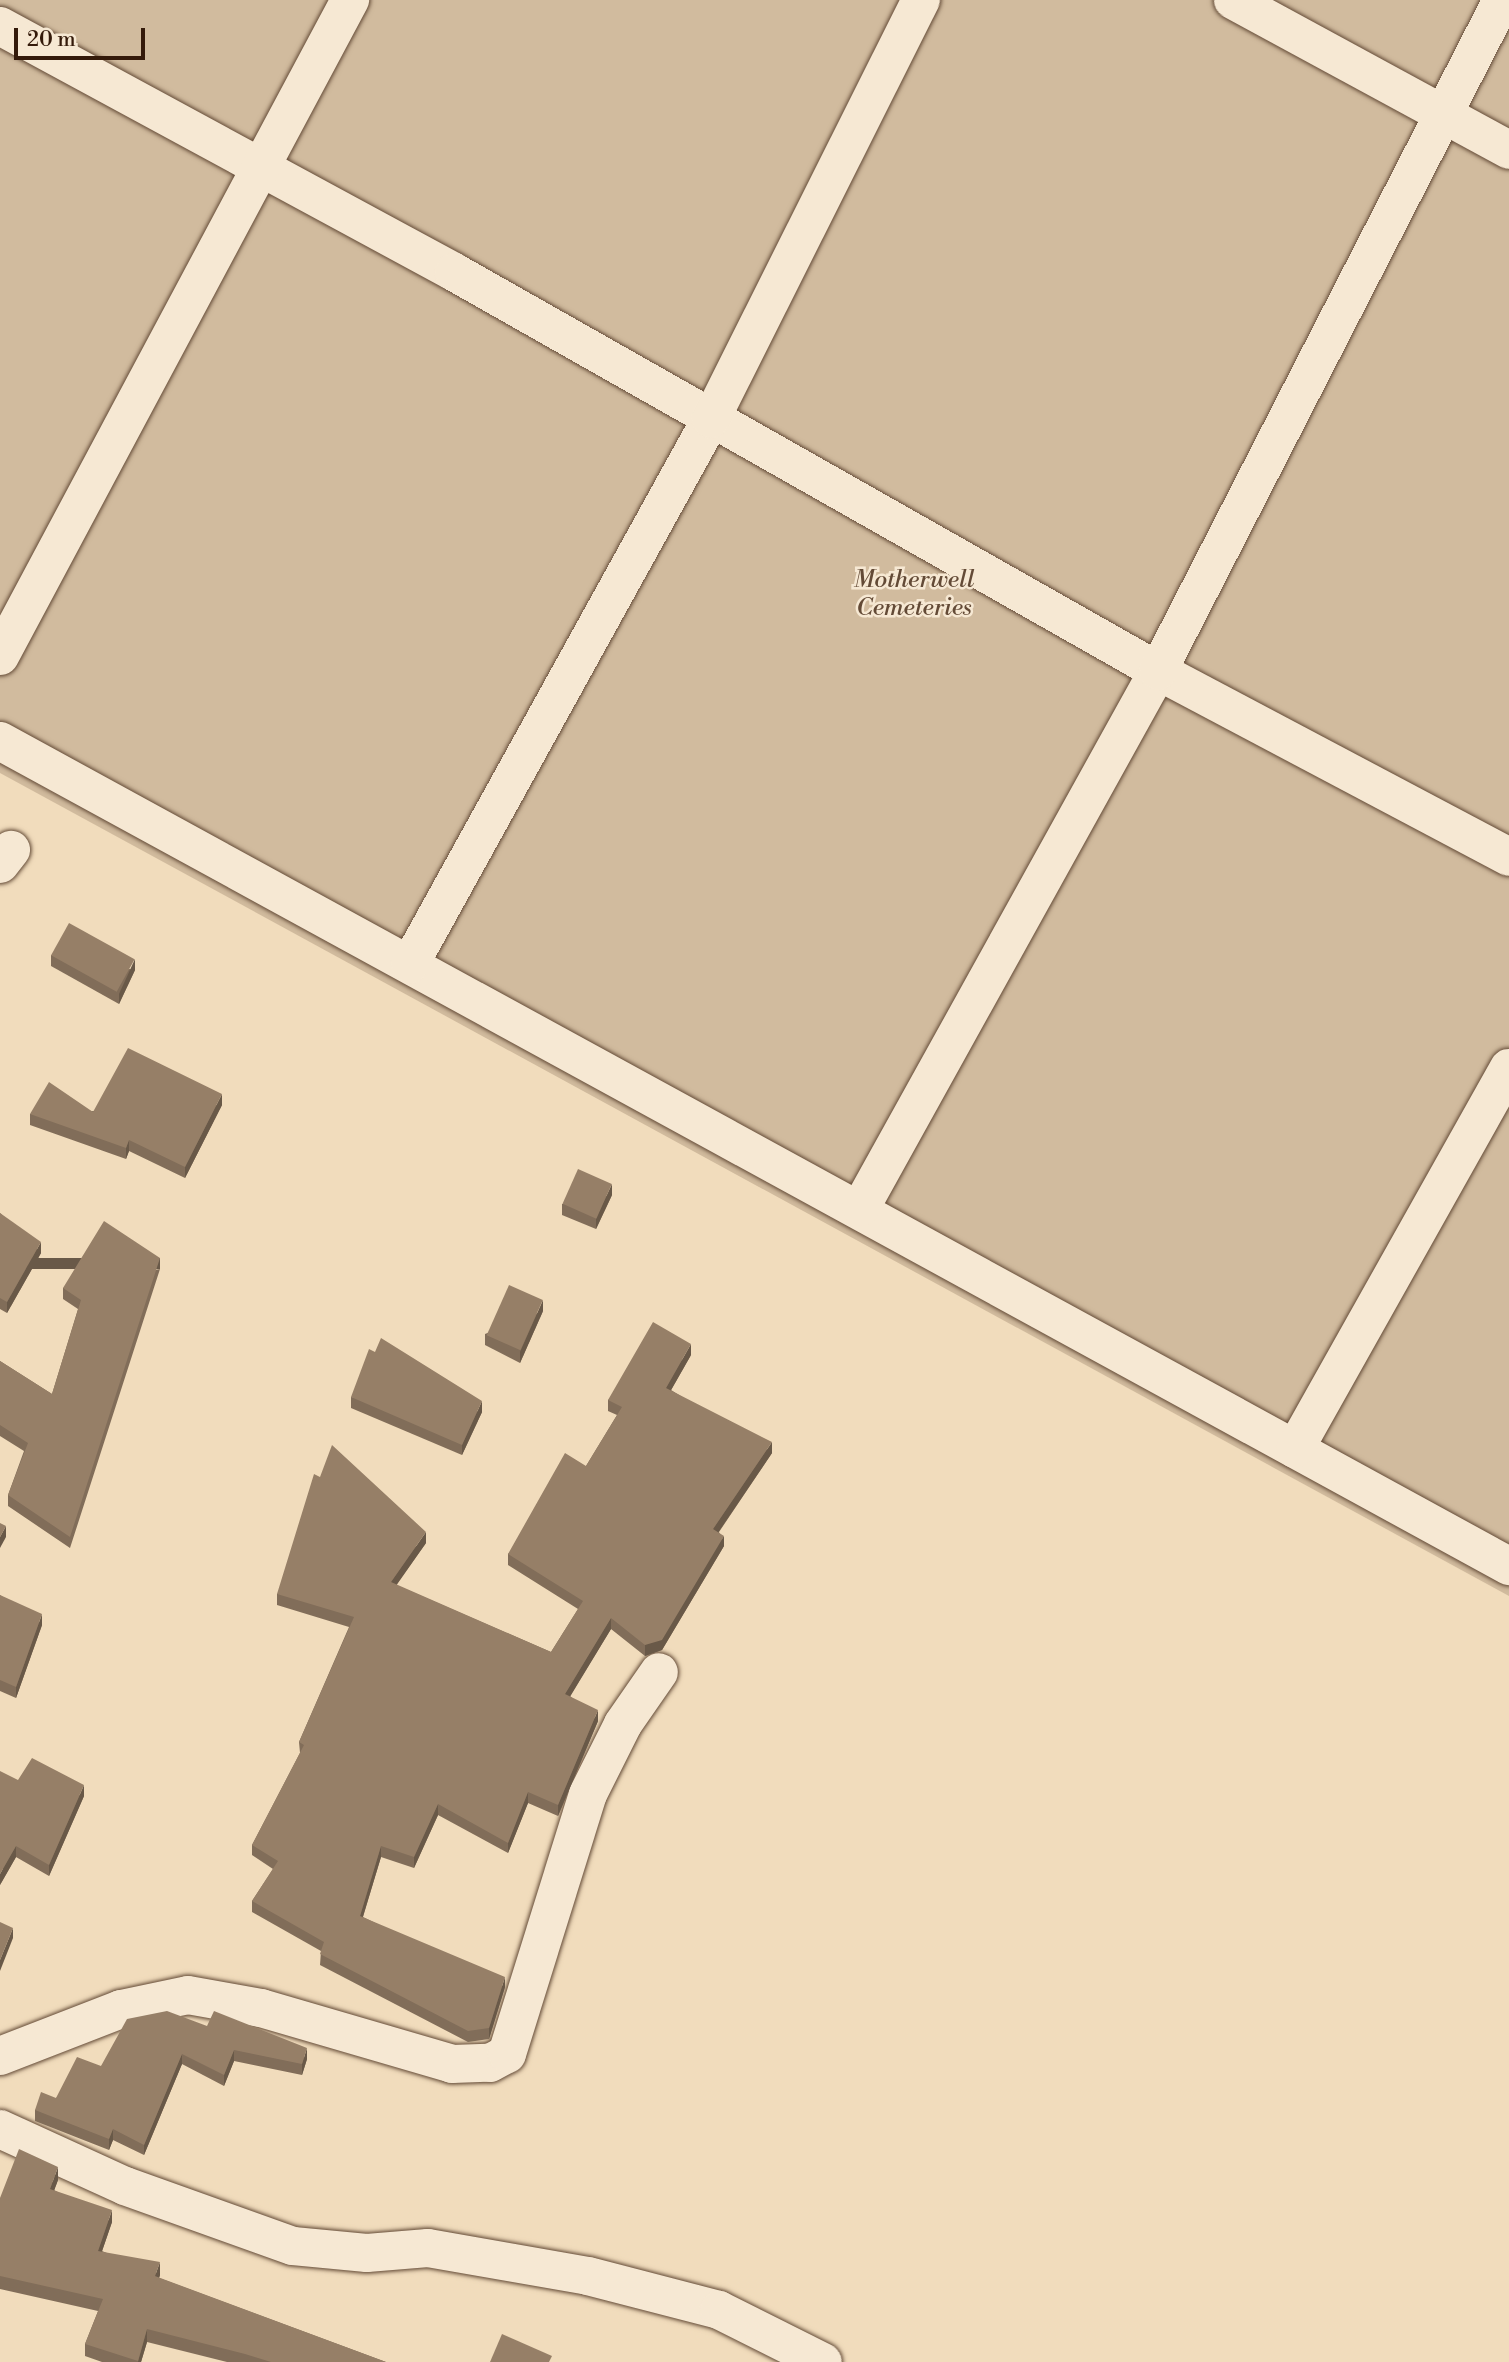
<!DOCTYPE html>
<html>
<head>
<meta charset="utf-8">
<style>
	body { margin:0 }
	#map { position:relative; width:1509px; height:2362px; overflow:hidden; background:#f1dcbc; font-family:"Libre Bodoni",serif }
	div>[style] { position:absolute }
	.green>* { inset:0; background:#d1bb9e }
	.roads { filter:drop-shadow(0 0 2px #634a36) drop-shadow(0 0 2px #634a36) }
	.minor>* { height:38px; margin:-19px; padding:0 19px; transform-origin:19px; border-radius:19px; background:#f6e8d3 }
	.wall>* { inset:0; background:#816d59 }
	.shaded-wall>* { inset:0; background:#695948; transform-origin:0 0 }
	.building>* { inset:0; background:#967f67; transform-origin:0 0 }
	span { translate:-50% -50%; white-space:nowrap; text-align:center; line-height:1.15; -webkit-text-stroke:5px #f6e8d3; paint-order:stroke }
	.park-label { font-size:24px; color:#634a36; font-style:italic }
	.scale { position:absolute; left:14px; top:28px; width:131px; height:32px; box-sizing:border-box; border:4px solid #341a0a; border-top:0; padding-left:9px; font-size:21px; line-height:24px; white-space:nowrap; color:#341a0a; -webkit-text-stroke:5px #f6e8d3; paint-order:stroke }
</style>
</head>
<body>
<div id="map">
	<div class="green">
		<i style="clip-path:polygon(0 0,1509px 0,1509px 1596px,0 773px)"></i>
	</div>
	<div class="roads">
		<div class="minor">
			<i style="left:1233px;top:0;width:314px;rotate:28.5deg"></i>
			<i style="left:0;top:26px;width:516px;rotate:28.45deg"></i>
			<i style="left:454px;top:272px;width:809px;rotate:29.54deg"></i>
			<i style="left:1158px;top:671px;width:397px;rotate:27.9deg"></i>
			<i style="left:0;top:656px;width:744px;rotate:-61.92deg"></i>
			<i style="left:0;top:741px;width:1720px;rotate:28.67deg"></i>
			<i style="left:0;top:864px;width:18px;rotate:-52deg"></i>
			<i style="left:410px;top:964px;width:623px;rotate:-61.09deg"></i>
			<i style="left:711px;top:419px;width:469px;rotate:-63.4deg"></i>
			<i style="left:861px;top:1207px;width:613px;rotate:-61.01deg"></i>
			<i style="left:1158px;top:671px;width:754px;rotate:-62.86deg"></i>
			<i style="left:1295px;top:1449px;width:437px;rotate:-60.7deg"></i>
			<i style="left:0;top:2056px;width:130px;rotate:-21.2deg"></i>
			<i style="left:121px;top:2009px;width:68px;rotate:-11.8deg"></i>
			<i style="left:188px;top:1995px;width:74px;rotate:10.1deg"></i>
			<i style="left:261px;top:2008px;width:199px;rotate:16.3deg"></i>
			<i style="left:452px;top:2064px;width:38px;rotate:-2deg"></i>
			<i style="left:490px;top:2063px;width:19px;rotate:-28deg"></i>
			<i style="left:507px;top:2054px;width:272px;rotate:-72.7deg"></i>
			<i style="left:588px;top:1794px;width:78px;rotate:-63.4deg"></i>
			<i style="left:623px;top:1724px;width:63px;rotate:-55.3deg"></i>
			<i style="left:0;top:2129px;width:137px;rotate:24.5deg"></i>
			<i style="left:125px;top:2186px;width:178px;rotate:19.7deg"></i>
			<i style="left:293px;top:2246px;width:74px;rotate:5.4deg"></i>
			<i style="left:367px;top:2253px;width:61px;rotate:-4.7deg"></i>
			<i style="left:428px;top:2248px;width:162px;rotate:9.9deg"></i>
			<i style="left:588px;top:2276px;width:135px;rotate:14.5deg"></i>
			<i style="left:719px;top:2310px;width:116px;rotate:26.6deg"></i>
		</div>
	</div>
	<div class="wall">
		<i style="clip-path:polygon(51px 955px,135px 970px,119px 1004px,51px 966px)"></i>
		<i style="clip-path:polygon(222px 1105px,185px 1178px,129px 1151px,126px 1159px,30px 1125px,30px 1114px)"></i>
		<i style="clip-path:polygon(612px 1195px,596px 1229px,562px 1215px,562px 1204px)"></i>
		<i style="clip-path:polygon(0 1213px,41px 1253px,7px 1313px,0 1309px)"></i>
		<i style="clip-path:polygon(160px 1269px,70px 1548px,8px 1506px,8px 1495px,24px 1451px,0 1436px,0 1361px,52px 1394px,78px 1309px,63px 1299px,63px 1288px)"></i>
		<i style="clip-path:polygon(543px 1311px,520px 1363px,485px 1345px,485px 1334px)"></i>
		<i style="clip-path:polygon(691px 1355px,671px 1390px,772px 1453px,719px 1532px,724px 1546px,662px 1650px,645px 1656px,611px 1629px,570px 1696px,598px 1721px,558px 1816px,528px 1803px,508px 1853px,438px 1815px,414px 1868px,381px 1857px,363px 1917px,505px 1987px,489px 2039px,468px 2042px,320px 1965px,321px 1951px,252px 1912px,252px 1901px,273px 1869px,252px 1855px,252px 1845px,300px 1753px,299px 1742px,349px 1627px,277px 1605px,277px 1594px,426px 1543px,396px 1585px,551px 1652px,578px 1609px,508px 1565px,508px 1554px,586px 1466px,617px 1415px,608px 1411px,608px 1400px)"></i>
		<i style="clip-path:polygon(351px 1397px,482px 1412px,462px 1455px,351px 1408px)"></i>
		<i style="clip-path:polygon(0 1595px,42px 1625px,16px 1698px,0 1691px)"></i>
		<i style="clip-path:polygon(18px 1780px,84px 1796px,49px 1876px,16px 1857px,0 1885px)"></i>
		<i style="clip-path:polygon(207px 2026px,307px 2059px,302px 2075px,234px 2061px,224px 2086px,182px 2064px,144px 2155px,113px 2140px,109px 2150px,35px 2121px,35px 2110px,56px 2098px,101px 2066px)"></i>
		<i style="clip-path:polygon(58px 2180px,54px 2190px,112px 2222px,102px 2251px,160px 2275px,159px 2278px,386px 2362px,227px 2362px,147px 2342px,141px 2362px,102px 2362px,85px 2356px,85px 2344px,98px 2311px,0 2289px,0 2198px)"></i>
	</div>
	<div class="shaded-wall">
		<i style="clip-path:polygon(135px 959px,135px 970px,119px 1004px,119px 994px)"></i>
		<i style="clip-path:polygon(222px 1094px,222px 1105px,185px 1178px,185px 1167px)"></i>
		<i style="clip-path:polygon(129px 1140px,129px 1151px,126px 1159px,126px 1148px)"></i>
		<i style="clip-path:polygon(612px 1184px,612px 1195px,596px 1229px,596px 1218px)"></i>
		<i style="clip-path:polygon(41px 1242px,41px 1253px,7px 1313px,7px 1302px)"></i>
		<i style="left:160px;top:1258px;width:11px;height:293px;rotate:90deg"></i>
		<i style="clip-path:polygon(543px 1300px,543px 1311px,520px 1363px,520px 1352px)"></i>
		<i style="clip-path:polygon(691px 1344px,691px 1355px,666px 1399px,666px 1388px)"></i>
		<i style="clip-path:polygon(482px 1401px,482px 1412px,462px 1455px,462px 1445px)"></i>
		<i style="clip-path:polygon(772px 1442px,772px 1453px,713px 1540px,713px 1529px)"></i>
		<i style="clip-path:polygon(6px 1526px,6px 1537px,0 1548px,0 1537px)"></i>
		<i style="clip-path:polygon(426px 1532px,426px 1543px,391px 1593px,391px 1582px)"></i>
		<i style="clip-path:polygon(724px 1536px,724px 1546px,662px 1650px,645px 1656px,645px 1645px)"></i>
		<i style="clip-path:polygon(42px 1614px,42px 1625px,16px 1698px,16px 1687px)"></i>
		<i style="clip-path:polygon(611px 1618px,611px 1629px,565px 1705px,565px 1694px)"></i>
		<i style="clip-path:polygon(598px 1710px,598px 1721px,558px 1816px,558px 1805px)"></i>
		<i style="clip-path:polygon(84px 1785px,84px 1796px,49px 1876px,49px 1865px)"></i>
		<i style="clip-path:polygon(528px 1792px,528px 1803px,508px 1853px,508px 1843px)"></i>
		<i style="clip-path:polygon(438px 1804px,438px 1815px,414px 1868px,414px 1857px)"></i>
		<i style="clip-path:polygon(16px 1846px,16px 1857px,0 1885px,0 1874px)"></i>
		<i style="clip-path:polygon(381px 1846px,381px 1857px,360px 1926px,360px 1916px)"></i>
		<i style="clip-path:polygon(13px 1928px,13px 1938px,0 1971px,0 1960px)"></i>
		<i style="clip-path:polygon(505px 1977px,505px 1987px,489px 2039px,489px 2028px)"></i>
		<i style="clip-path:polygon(307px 2048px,307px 2059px,302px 2075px,302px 2064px)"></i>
		<i style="clip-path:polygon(234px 2050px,234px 2061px,224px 2086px,224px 2075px)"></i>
		<i style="clip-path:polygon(182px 2054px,182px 2064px,144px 2155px,144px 2145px)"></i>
		<i style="clip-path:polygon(113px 2129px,113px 2140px,109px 2150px,109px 2139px)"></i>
		<i style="clip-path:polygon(58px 2167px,58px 2180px,50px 2202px,50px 2189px)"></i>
		<i style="clip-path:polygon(112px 2210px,112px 2222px,98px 2263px,98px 2251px)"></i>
		<i style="clip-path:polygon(160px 2262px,160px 2275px,155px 2289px,155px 2276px)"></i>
		<i style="clip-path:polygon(147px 2329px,147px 2342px,141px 2362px,138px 2362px)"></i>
	</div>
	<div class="building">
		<i style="left:69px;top:923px;width:75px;height:37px;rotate:29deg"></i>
		<i style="clip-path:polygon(128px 1048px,222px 1094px,185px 1167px,129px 1140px,126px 1148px,30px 1114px,49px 1082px,93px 1112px)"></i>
		<i style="left:578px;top:1169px;width:37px;height:38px;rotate:24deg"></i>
		<i style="clip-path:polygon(0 1213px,41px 1242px,7px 1302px,0 1298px)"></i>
		<i style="clip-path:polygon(104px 1221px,160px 1258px,70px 1537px,8px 1495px,28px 1443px,0 1425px,0 1361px,52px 1394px,81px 1300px,63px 1288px)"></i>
		<i style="left:509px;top:1285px;width:37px;height:55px;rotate:24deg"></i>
		<i style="clip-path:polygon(653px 1322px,691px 1344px,666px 1388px,772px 1442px,713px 1529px,724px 1536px,662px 1640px,645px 1645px,611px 1618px,565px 1694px,598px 1710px,558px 1805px,528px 1792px,508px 1843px,438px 1804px,414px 1857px,381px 1846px,360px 1916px,505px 1977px,489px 2028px,468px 2031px,320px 1954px,324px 1942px,252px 1901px,278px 1861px,252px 1845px,304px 1745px,299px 1742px,354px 1617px,277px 1594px,314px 1474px,320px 1477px,332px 1445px,426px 1532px,391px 1582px,551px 1652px,583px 1601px,508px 1554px,565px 1453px,586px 1466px,622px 1407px,608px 1400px)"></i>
		<i style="clip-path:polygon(381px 1338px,482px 1401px,462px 1445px,351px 1397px,369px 1349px,375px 1352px)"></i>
		<i style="clip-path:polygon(0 1523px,6px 1526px,0 1537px)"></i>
		<i style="clip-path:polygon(0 1595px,42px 1614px,16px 1687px,0 1680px)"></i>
		<i style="clip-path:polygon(32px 1758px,84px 1785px,49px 1865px,16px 1846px,0 1874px,0 1771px,18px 1780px)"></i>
		<i style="clip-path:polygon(0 1922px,13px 1928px,0 1960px)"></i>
		<i style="clip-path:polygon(167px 2011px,207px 2026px,214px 2011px,307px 2048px,302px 2064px,234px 2050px,224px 2075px,182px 2054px,144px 2145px,113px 2129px,109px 2139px,35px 2110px,41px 2092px,56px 2098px,77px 2057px,101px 2066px,127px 2019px)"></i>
		<i style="clip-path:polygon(19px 2149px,58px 2167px,50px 2189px,112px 2210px,98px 2251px,160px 2262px,155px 2276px,386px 2362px,271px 2362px,245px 2354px,147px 2329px,138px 2361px,85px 2344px,103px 2299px,0 2276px,0 2198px)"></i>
		<i style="clip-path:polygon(502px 2334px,552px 2356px,549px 2362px,490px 2362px)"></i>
	</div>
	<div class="park-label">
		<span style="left:914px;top:595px">Motherwell<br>Cemeteries</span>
	</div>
	<div class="scale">20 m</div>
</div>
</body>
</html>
